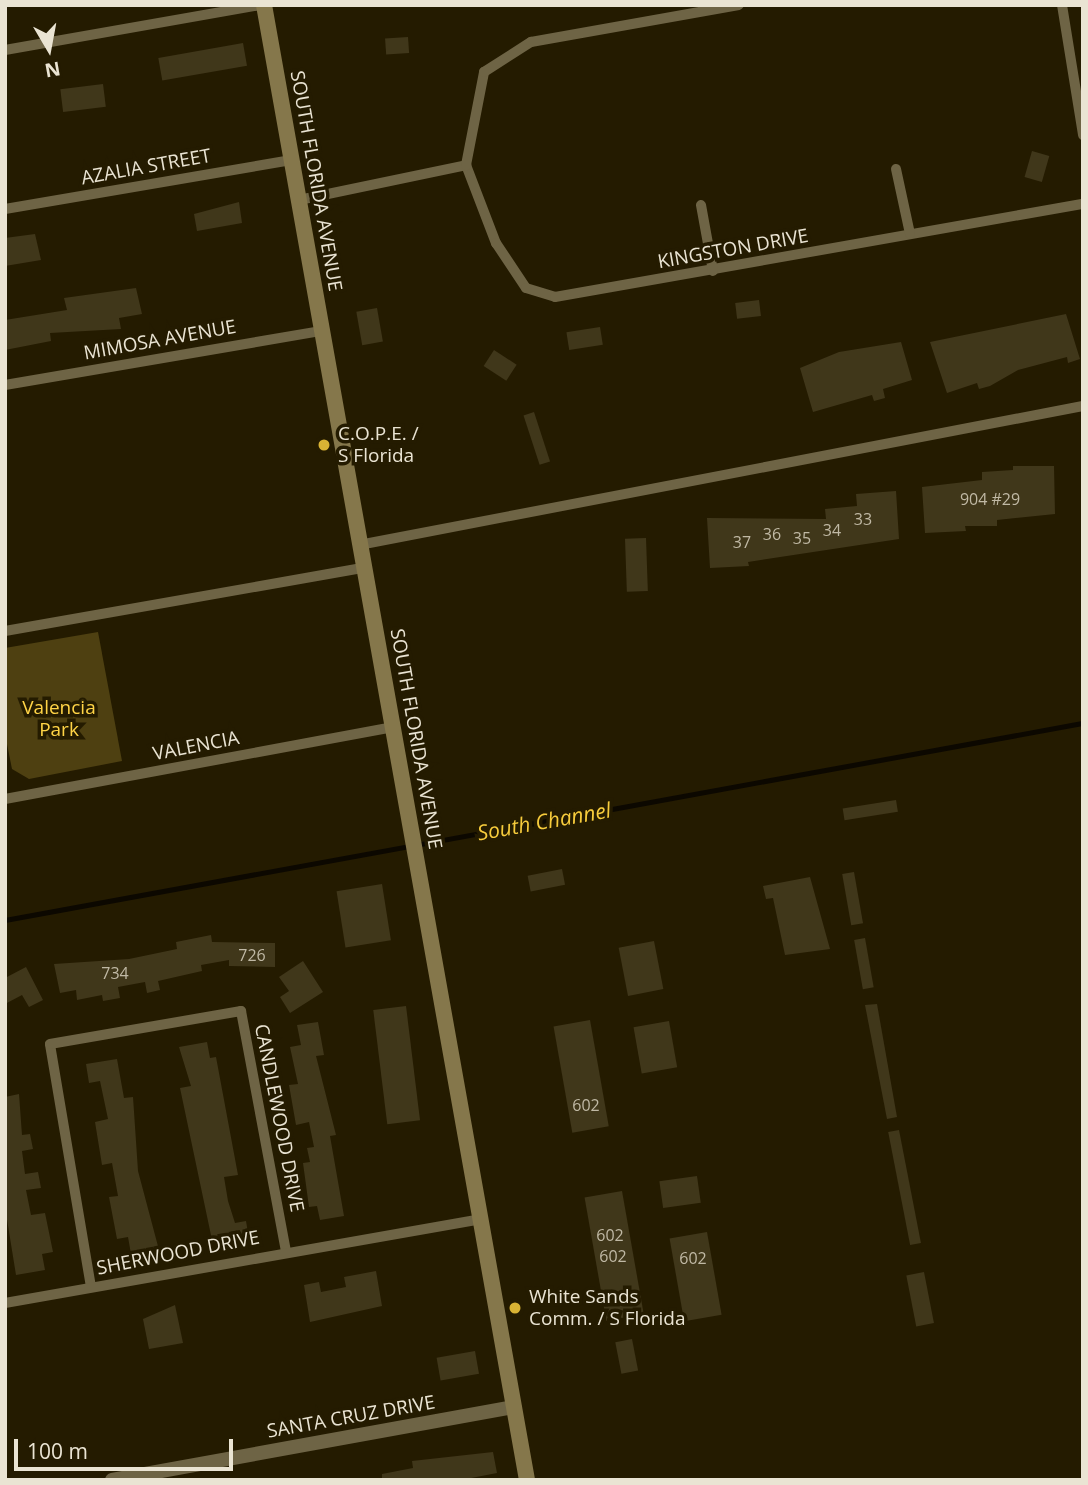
<!DOCTYPE html>
<html>
<head>
<meta charset="utf-8">
<style>
	body { margin:0 }
	#map { position:relative; width:1088px; height:1485px; overflow:hidden; background:#241b00; font-family:"Open Sans",sans-serif }
	div>[style] { position:absolute }
	.green>* { inset:0; background:#4e4011 }
	.stream>* { height:4.5px; margin:-2.25px; padding:0 2.25px; transform-origin:2.25px; border-radius:2.25px; background:#0c0800 }
	.building>* { inset:0; background:#40371a; transform-origin:0 0 }
	.minor>* { height:10px; margin:-5px; padding:0 5px; transform-origin:5px; border-radius:5px; background:#6e6445 }
	.tertiary>* { height:14px; margin:-7px; padding:0 7px; transform-origin:7px; border-radius:7px; background:#6e6445 }
	.secondary>* { height:16px; margin:-8px; padding:0 8px; transform-origin:8px; border-radius:8px; background:#85774b }
	.dots>* { width:19px; height:19px; translate:-50% -50%; box-sizing:border-box; border:4px solid #241b00; border-radius:50% }
	span { translate:-50% -50%; white-space:nowrap; text-align:center; line-height:1.15; -webkit-text-stroke:7px #241b00; paint-order:stroke }
	.number-label { font-size:16px; color:#c0b9a5 }
	.number-label span { -webkit-text-stroke-width:0 }
	.street-label { font-size:19px; color:#eae4d3 }
	.poi-label { font-size:19px; color:#eae4d3 }
	.left { translate:0 -50%; text-align:left }
	.park-label { font-size:19px; color:#ffd446 }
	.water-label { font-size:21px; color:#f7cc3c; font-style:italic }
	.frame { position:absolute; inset:0; border:7px solid #eae4d3; pointer-events:none }
	.north { position:absolute; left:14px; top:14px; width:70px; height:70px; -webkit-text-stroke:5px #241b00; paint-order:stroke; rotate:170deg; font-size:19px; font-weight:700; line-height:28px; text-align:center; color:#eae4d3 }
	.north::after { content:''; display:block; margin:auto; width:24px; height:32px; background:#eae4d3; clip-path:polygon(50% 0,100% 100%,50% 72%,0 100%) }
	.scale { position:absolute; left:14px; top:1439px; width:219px; height:32px; box-sizing:border-box; border:4px solid #eae4d3; border-top:0; padding-left:9px; font-size:21px; line-height:24px; white-space:nowrap; color:#eae4d3; -webkit-text-stroke:5px #241b00; paint-order:stroke }
</style>
</head>
<body>
<div id="map">
	<div class="green">
		<i style="clip-path:polygon(98px 632px,122px 761px,29px 779px,12px 769px,5px 734px,5px 648px)"></i>
	</div>
	<div class="stream">
		<i style="left:5px;top:920px;width:1096px;rotate:-10.36deg"></i>
	</div>
	<div class="building">
		<i style="left:408px;top:37px;width:16px;height:23px;rotate:86deg"></i>
		<i style="left:243px;top:43px;width:23px;height:86px;rotate:80deg"></i>
		<i style="left:103px;top:84px;width:23px;height:43px;rotate:83deg"></i>
		<i style="left:1032px;top:151px;width:18px;height:27px;rotate:16deg"></i>
		<i style="clip-path:polygon(239px 202px,242px 223px,197px 231px,194px 214px)"></i>
		<i style="clip-path:polygon(35px 234px,41px 260px,5px 266px,5px 238px)"></i>
		<i style="clip-path:polygon(136px 288px,142px 314px,119px 318px,121px 329px,50px 333px,51px 341px,5px 350px,5px 320px,67px 310px,64px 298px)"></i>
		<i style="left:759px;top:300px;width:16px;height:24px;rotate:83deg"></i>
		<i style="left:377px;top:308px;width:34px;height:21px;rotate:80deg"></i>
		<i style="clip-path:polygon(1066px 314px,1080px 359px,1068px 363px,1067px 357px,1018px 370px,990px 386px,979px 389px,977px 383px,947px 393px,930px 342px)"></i>
		<i style="left:600px;top:327px;width:18px;height:34px;rotate:81deg"></i>
		<i style="clip-path:polygon(901px 342px,912px 380px,883px 389px,885px 398px,874px 401px,872px 395px,813px 412px,800px 368px,839px 352px)"></i>
		<i style="left:494px;top:350px;width:27px;height:19px;rotate:33deg"></i>
		<i style="left:534px;top:412px;width:52px;height:11px;rotate:72deg"></i>
		<i style="clip-path:polygon(1013px 466px,1054px 466px,1055px 514px,997px 520px,997px 526px,965px 526px,966px 531px,925px 533px,922px 487px,982px 480px,982px 472px,1013px 470px)"></i>
		<i style="clip-path:polygon(896px 491px,899px 539px,748px 562px,749px 566px,710px 568px,707px 518px,826px 519px,825px 509px,857px 506px,856px 494px)"></i>
		<i style="left:646px;top:538px;width:53px;height:21px;rotate:88deg"></i>
		<i style="left:896px;top:800px;width:12px;height:54px;rotate:81deg"></i>
		<i style="left:562px;top:869px;width:16px;height:35px;rotate:79deg"></i>
		<i style="left:854px;top:872px;width:52px;height:12px;rotate:80deg"></i>
		<i style="clip-path:polygon(810px 877px,830px 949px,785px 955px,773px 898px,766px 899px,763px 886px)"></i>
		<i style="left:382px;top:884px;width:57px;height:46px;rotate:81deg"></i>
		<i style="clip-path:polygon(211px 935px,212px 942px,275px 943px,275px 967px,229px 966px,229px 960px,201px 965px,202px 971px,158px 981px,160px 990px,147px 993px,145px 982px,118px 987px,120px 998px,103px 1001px,102px 995px,77px 1000px,76px 990px,60px 993px,54px 964px,129px 959px,177px 949px,176px 942px)"></i>
		<i style="left:865px;top:938px;width:50px;height:11px;rotate:80deg"></i>
		<i style="left:654px;top:941px;width:49px;height:36px;rotate:79deg"></i>
		<i style="clip-path:polygon(303px 961px,323px 992px,290px 1013px,280px 997px,289px 991px,279px 977px)"></i>
		<i style="clip-path:polygon(26px 967px,43px 1000px,29px 1007px,22px 995px,5px 1004px,5px 978px)"></i>
		<i style="clip-path:polygon(877px 1004px,897px 1117px,887px 1119px,865px 1005px)"></i>
		<i style="left:406px;top:1006px;width:115px;height:33px;rotate:83deg"></i>
		<i style="left:590px;top:1020px;width:108px;height:37px;rotate:80deg"></i>
		<i style="left:669px;top:1021px;width:47px;height:36px;rotate:80deg"></i>
		<i style="clip-path:polygon(318px 1022px,324px 1055px,316px 1056px,336px 1135px,330px 1136px,344px 1216px,320px 1220px,317px 1206px,309px 1207px,303px 1163px,310px 1162px,307px 1148px,314px 1147px,309px 1122px,296px 1125px,289px 1085px,298px 1084px,290px 1047px,301px 1045px,297px 1025px)"></i>
		<i style="clip-path:polygon(207px 1042px,210px 1058px,216px 1057px,238px 1175px,224px 1177px,228px 1201px,235px 1223px,246px 1221px,248px 1233px,212px 1240px,180px 1088px,191px 1086px,179px 1047px)"></i>
		<i style="clip-path:polygon(117px 1059px,124px 1098px,133px 1097px,138px 1171px,159px 1250px,131px 1254px,128px 1237px,117px 1239px,109px 1197px,118px 1196px,112px 1163px,102px 1165px,95px 1122px,108px 1119px,100px 1081px,89px 1083px,86px 1064px)"></i>
		<i style="clip-path:polygon(19px 1094px,22px 1135px,30px 1134px,33px 1149px,22px 1151px,25px 1174px,38px 1172px,41px 1188px,26px 1190px,31px 1215px,45px 1213px,53px 1252px,42px 1254px,45px 1270px,16px 1275px,5px 1207px,5px 1097px)"></i>
		<i style="left:899px;top:1130px;width:115px;height:11px;rotate:79deg"></i>
		<i style="left:697px;top:1176px;width:27px;height:38px;rotate:82deg"></i>
		<i style="left:622px;top:1191px;width:125px;height:38px;rotate:80deg"></i>
		<i style="left:707px;top:1232px;width:84px;height:38px;rotate:80deg"></i>
		<i style="clip-path:polygon(376px 1271px,382px 1306px,310px 1322px,304px 1285px,319px 1282px,321px 1292px,346px 1287px,344px 1277px)"></i>
		<i style="left:924px;top:1272px;width:52px;height:18px;rotate:79deg"></i>
		<i style="clip-path:polygon(175px 1305px,183px 1343px,149px 1349px,143px 1319px)"></i>
		<i style="left:632px;top:1339px;width:32px;height:17px;rotate:79deg"></i>
		<i style="left:475px;top:1351px;width:23px;height:39px;rotate:80deg"></i>
		<i style="clip-path:polygon(493px 1452px,497px 1473px,461px 1480px,382px 1480px,382px 1474px,413px 1468px,412px 1461px)"></i>
	</div>
	<div class="minor">
		<i style="left:1062px;top:5px;width:132px;rotate:80.8deg"></i>
		<i style="left:5px;top:50px;width:259px;rotate:-10deg"></i>
		<i style="left:466px;top:165px;width:84px;rotate:69deg"></i>
		<i style="left:496px;top:243px;width:54px;rotate:56.3deg"></i>
		<i style="left:526px;top:288px;width:30px;rotate:17deg"></i>
		<i style="left:555px;top:297px;width:535px;rotate:-10.01deg"></i>
		<i style="left:896px;top:169px;width:66px;rotate:77.8deg"></i>
		<i style="left:299px;top:200px;width:171px;rotate:-11.8deg"></i>
		<i style="left:466px;top:165px;width:95px;rotate:-79deg"></i>
		<i style="left:484px;top:72px;width:56px;rotate:-32.6deg"></i>
		<i style="left:531px;top:42px;width:211px;rotate:-10.1deg"></i>
		<i style="left:701px;top:205px;width:67px;rotate:79.7deg"></i>
		<i style="left:5px;top:209px;width:292px;rotate:-9.7deg"></i>
		<i style="left:5px;top:385px;width:321px;rotate:-9.7deg"></i>
		<i style="left:359px;top:545px;width:737px;rotate:-10.87deg"></i>
		<i style="left:5px;top:631px;width:364px;rotate:-10deg"></i>
		<i style="left:5px;top:799px;width:395px;rotate:-10.5deg"></i>
		<i style="left:91px;top:1287px;width:246px;rotate:-99.6deg"></i>
		<i style="left:50px;top:1044px;width:194px;rotate:-9.8deg"></i>
		<i style="left:241px;top:1011px;width:244px;rotate:79.4deg"></i>
		<i style="left:5px;top:1303px;width:484px;rotate:-10deg"></i>
	</div>
	<div class="tertiary">
		<i style="left:112px;top:1480px;width:409px;rotate:-10.3deg"></i>
	</div>
	<div class="secondary">
		<i style="left:264px;top:5px;width:1498px;rotate:79.89deg"></i>
	</div>
	<div class="dots">
		<i style="left:324px;top:445px;background:#d9b334"></i>
		<i style="left:515px;top:1308px;background:#d9b334"></i>
	</div>
	<div class="number-label">
		<span style="left:990px;top:499px">904 #29</span>
		<span style="left:863px;top:519px">33</span>
		<span style="left:832px;top:530px">34</span>
		<span style="left:772px;top:534px">36</span>
		<span style="left:802px;top:538px">35</span>
		<span style="left:742px;top:542px">37</span>
		<span style="left:252px;top:955px">726</span>
		<span style="left:115px;top:973px">734</span>
		<span style="left:586px;top:1105px">602</span>
		<span style="left:610px;top:1235px">602</span>
		<span style="left:613px;top:1256px">602</span>
		<span style="left:693px;top:1258px">602</span>
	</div>
	<div class="street-label">
		<span style="left:146px;top:167px;rotate:-10deg">AZALIA STREET</span>
		<span style="left:316px;top:181px;rotate:80deg">SOUTH FLORIDA AVENUE</span>
		<span style="left:733px;top:249px;rotate:-10deg">KINGSTON DRIVE</span>
		<span style="left:160px;top:340px;rotate:-10deg">MIMOSA AVENUE</span>
		<span style="left:416px;top:739px;rotate:80deg">SOUTH FLORIDA AVENUE</span>
		<span style="left:196px;top:746px;rotate:-11deg">VALENCIA</span>
		<span style="left:279px;top:1118px;rotate:79deg">CANDLEWOOD DRIVE</span>
		<span style="left:178px;top:1253px;rotate:-11deg">SHERWOOD DRIVE</span>
		<span style="left:351px;top:1417px;rotate:-10deg">SANTA CRUZ DRIVE</span>
	</div>
	<div class="poi-label">
		<span class="left" style="left:338px;top:445px">C.O.P.E. /<br>S Florida</span>
		<span class="left" style="left:529px;top:1308px">White Sands<br>Comm. / S Florida</span>
	</div>
	<div class="park-label">
		<span style="left:59px;top:719px">Valencia<br>Park</span>
	</div>
	<div class="water-label">
		<span style="left:544px;top:821px;rotate:-10deg">South Channel</span>
	</div>
	<div class="frame"></div>
	<div class="north">N</div>
	<div class="scale">100 m</div>
</div>
</body>
</html>
